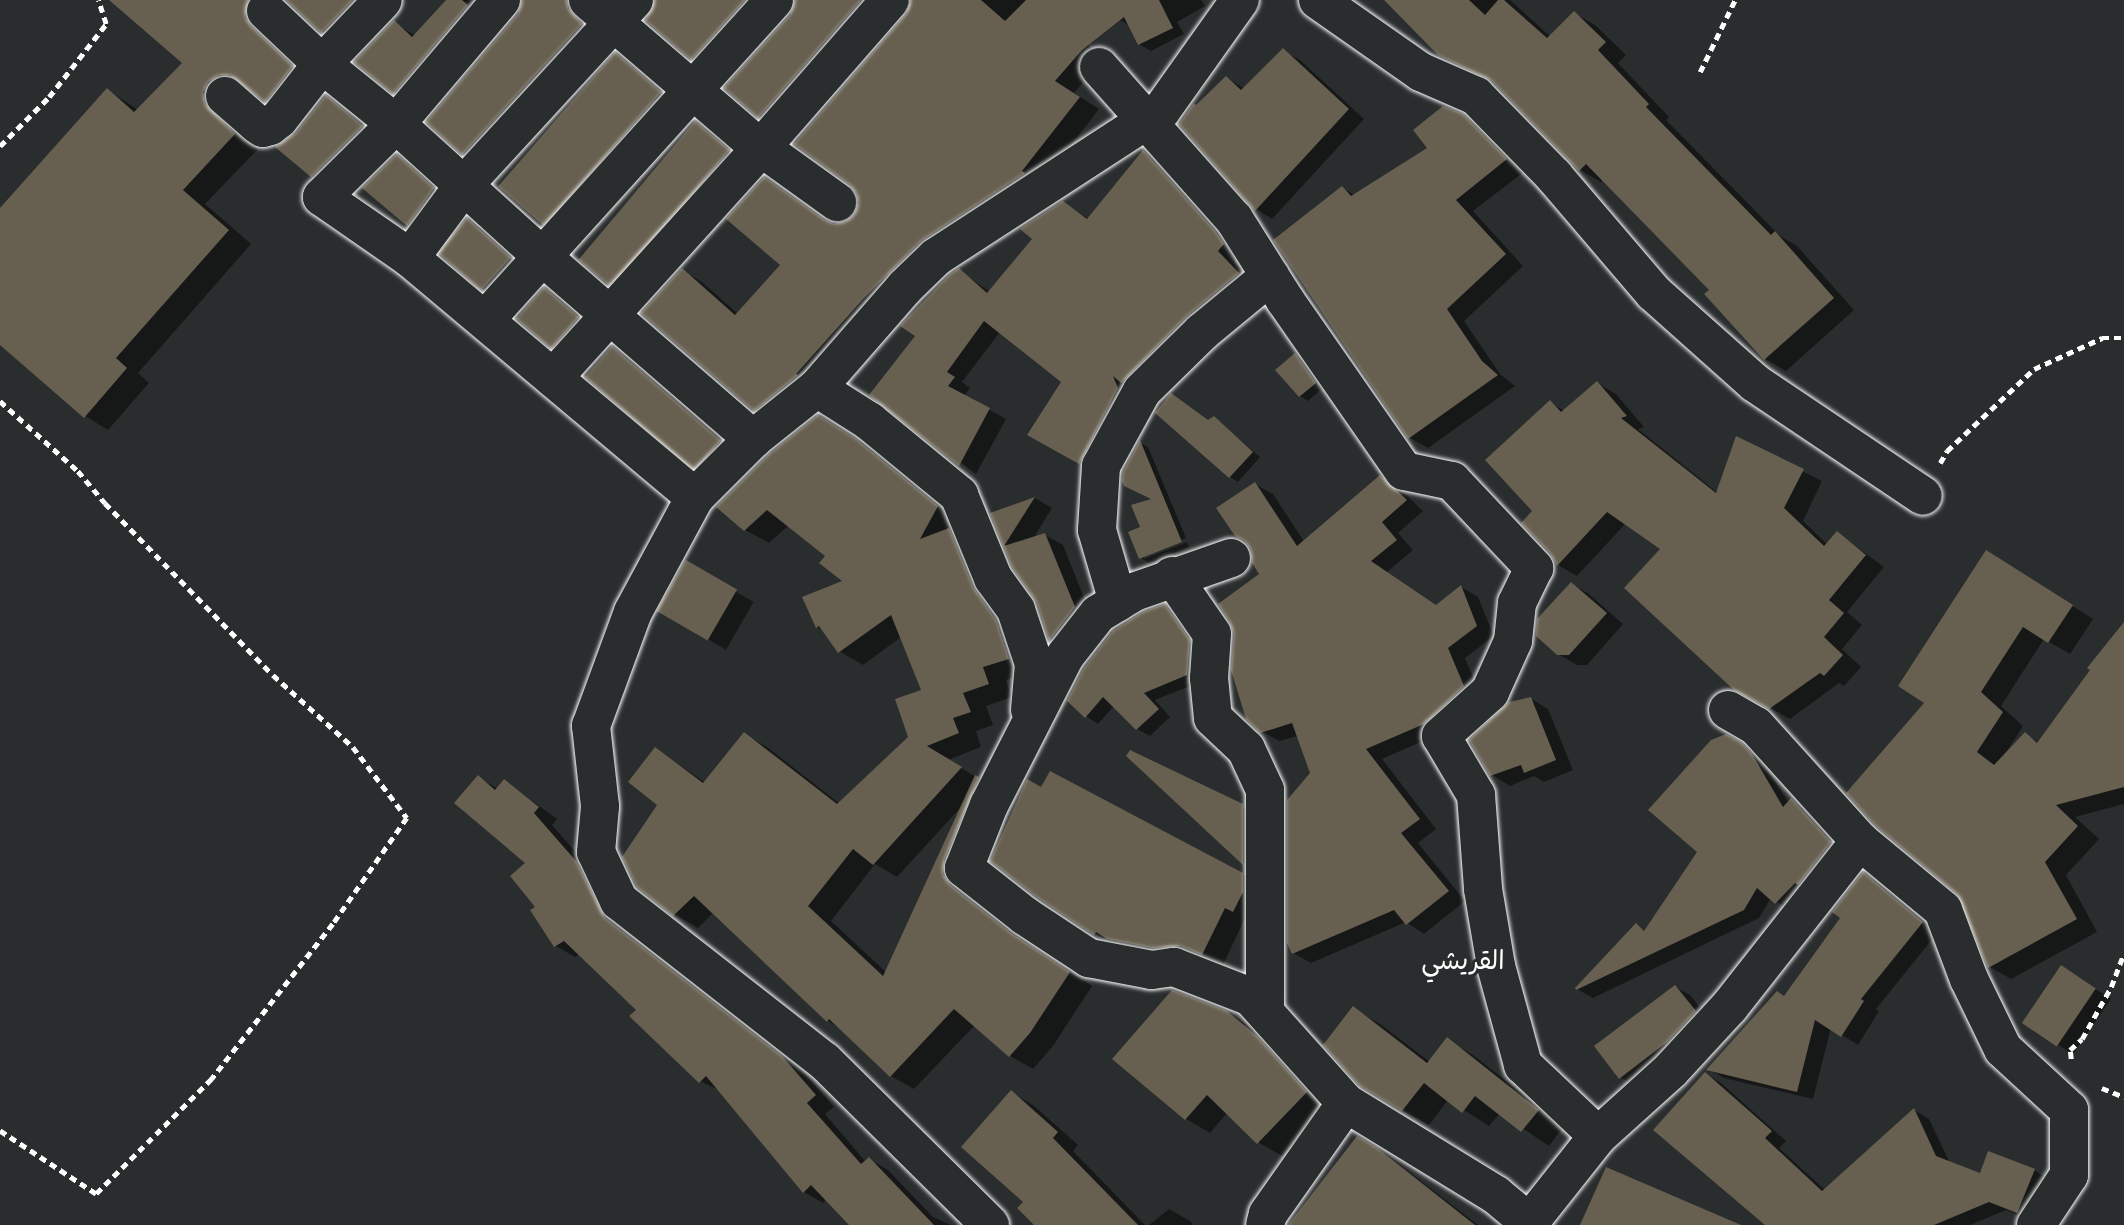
<!DOCTYPE html>
<html>
<head>
<meta charset="utf-8">
<style>
	body { margin:0 }
	#map { position:relative; width:2124px; height:1225px; overflow:hidden; background:#2a2d2e; font-family:"Comic Neue","Playpen Sans Arabic",sans-serif }
	div>[style] { position:absolute }
	.shadow>* { inset:0; background:#0007; transform-origin:0 0 }
	.building>* { inset:0; background:#675f4f; transform-origin:0 0 }
	.path>* { height:4.5px; margin-top:-2.25px; transform-origin:0; background:repeating-linear-gradient(90deg,#fff 0 7px,transparent 0 12px) }
	.roads { filter:drop-shadow(0 0 2px #fff) drop-shadow(0 0 2px #fff) }
	.minor>* { height:38px; margin:-19px; padding:0 19px; transform-origin:19px; border-radius:19px; background:#2a2d2e }
	span { translate:-50% -50%; white-space:nowrap; text-align:center; line-height:1.15; -webkit-text-stroke:6px #2a2d2e; paint-order:stroke }
	.quarter-label { font-size:26px; color:#fff }
</style>
</head>
<body>
<div id="map">
	<div class="shadow">
		<i style="clip-path:polygon(132px 0,222px 0,245px 20px,269px 34px,315px 81px,289px 114px,250px 88px,243px 88px,228px 119px,258px 149px,205px 204px,251px 244px,138px 373px,149px 383px,108px 430px,85px 416px,0 343px,0 211px,108px 90px,138px 110px,184px 63px)"></i>
		<i style="clip-path:polygon(289px 0,374px 0,342px 43px,322px 32px)"></i>
		<i style="clip-path:polygon(448px 0,501px 0,414px 103px,394px 92px,394px 23px,416px 36px)"></i>
		<i style="clip-path:polygon(524px 0,589px 0,601px 36px,483px 164px,463px 153px)"></i>
		<i style="clip-path:polygon(657px 0,774px 0,711px 69px,692px 58px)"></i>
		<i style="clip-path:polygon(797px 0,890px 0,779px 127px,759px 116px)"></i>
		<i style="clip-path:polygon(913px 0,1046px 0,1102px 60px,1074px 93px,1099px 109px,1041px 184px,774px 420px,755px 409px,682px 270px,702px 282px,738px 314px,782px 265px,765px 179px,833px 225px,846px 224px,856px 216px)"></i>
		<i style="clip-path:polygon(1106px 0,1201px 0,1205px 6px,1177px 22px,1184px 34px,1151px 51px,1139px 44px,1130px 26px,1120px 20px)"></i>
		<i style="clip-path:polygon(1386px 0,1510px 0,1551px 37px,1574px 13px,1595px 25px,1626px 55px,1618px 63px,1669px 117px,1666px 120px,1780px 236px,1797px 246px,1854px 310px,1786px 371px,1765px 359px,1712px 290px,1604px 179px,1601px 182px,1580px 170px,1497px 83px,1439px 54px)"></i>
		<i style="clip-path:polygon(1283px 51px,1300px 60px,1364px 119px,1272px 219px,1256px 209px,1196px 107px,1227px 78px,1245px 89px)"></i>
		<i style="clip-path:polygon(616px 55px,669px 98px,550px 229px,542px 224px)"></i>
		<i style="clip-path:polygon(326px 97px,380px 137px,330px 186px,312px 176px,297px 134px)"></i>
		<i style="clip-path:polygon(1463px 116px,1482px 127px,1525px 171px,1473px 211px,1523px 266px,1464px 321px,1500px 374px,1515px 386px,1428px 448px,1410px 438px,1342px 188px,1355px 195px,1429px 148px)"></i>
		<i style="clip-path:polygon(695px 123px,721px 138px,754px 166px,635px 298px,609px 283px)"></i>
		<i style="clip-path:polygon(1144px 152px,1160px 162px,1240px 254px,1234px 261px,1254px 283px,1096px 472px,1030px 434px,1063px 382px,1000px 332px,962px 382px,970px 388px,964px 396px,1006px 419px,976px 474px,872px 395px,917px 336px,959px 270px,990px 292px,1063px 203px,1089px 219px)"></i>
		<i style="clip-path:polygon(397px 156px,415px 167px,451px 200px,425px 234px,408px 224px)"></i>
		<i style="clip-path:polygon(467px 220px,485px 230px,528px 269px,501px 299px,483px 289px,443px 254px)"></i>
		<i style="clip-path:polygon(545px 289px,562px 300px,595px 328px,570px 356px,552px 346px)"></i>
		<i style="clip-path:polygon(612px 348px,630px 358px,737px 451px,712px 476px,695px 466px)"></i>
		<i style="clip-path:polygon(1295px 355px,1304px 360px,1323px 388px,1308px 401px,1300px 396px)"></i>
		<i style="clip-path:polygon(1597px 383px,1616px 394px,1644px 427px,1638px 429px,1718px 493px,1737px 439px,1822px 481px,1803px 521px,1828px 545px,1838px 533px,1884px 567px,1847px 612px,1862px 625px,1842px 649px,1861px 667px,1844px 686px,1839px 683px,1790px 719px,1755px 700px,1662px 549px,1626px 523px,1577px 576px,1558px 565px,1534px 511px,1550px 403px,1565px 411px)"></i>
		<i style="clip-path:polygon(1214px 418px,1260px 457px,1238px 482px,1230px 477px,1209px 421px)"></i>
		<i style="clip-path:polygon(evenodd,842px 431px,880px 454px,960px 520px,953px 533px,972px 544px,1032px 672px,1006px 680px,1012px 697px,986px 706px,993px 725px,976px 731px,981px 747px,948px 760px,1001px 792px,966px 889px,974px 901px,1035px 949px,1092px 986px,1053px 1046px,1033px 1069px,1010px 1056px,975px 1025px,914px 1089px,891px 1076px,840px 1028px,828px 1021px,714px 912px,698px 928px,674px 914px,659px 805px,656px 749px,706px 783px,744px 734px,767px 747px,840px 804px,910px 738px,923px 691px,901px 637px,863px 665px,839px 651px,825px 631px,817px 627px,845px 582px,827px 556px,789px 525px,769px 543px,745px 530px,842px 431px,961px 807px,887px 973px,831px 921px,875px 864px,897px 877px,961px 807px)"></i>
		<i style="clip-path:polygon(1141px 443px,1148px 447px,1186px 538px,1144px 556px,1144px 559px,1187px 542px,1189px 547px,1149px 563px,1141px 558px,1142px 528px,1155px 500px)"></i>
		<i style="clip-path:polygon(1380px 477px,1398px 487px,1423px 511px,1398px 533px,1413px 550px,1387px 572px,1437px 606px,1461px 587px,1478px 597px,1494px 636px,1465px 658px,1481px 696px,1441px 733px,1382px 759px,1436px 829px,1418px 843px,1465px 901px,1424px 934px,1406px 922px,1311px 963px,1293px 953px,1312px 773px,1298px 736px,1279px 741px,1261px 731px,1262px 575px,1255px 484px,1273px 494px,1305px 543px)"></i>
		<i style="clip-path:polygon(1035px 498px,1052px 508px,1033px 539px,1045px 535px,1063px 545px,1092px 618px,1068px 649px,1051px 639px,1038px 602px,1014px 566px,992px 514px)"></i>
		<i style="left:686px;top:563px;width:78px;height:55px;rotate:30deg"></i>
		<i style="clip-path:polygon(2008px 565px,2093px 619px,2070px 654px,2044px 639px,2001px 706px,2023px 726px,2007px 751px,2025px 735px,2039px 743px,2124px 657px,2124px 804px,2075px 817px,2099px 839px,2066px 875px,2097px 932px,2011px 979px,1990px 967px,1926px 702px)"></i>
		<i style="clip-path:polygon(1572px 584px,1589px 594px,1623px 624px,1587px 665px,1577px 665px,1558px 654px)"></i>
		<i style="clip-path:polygon(1165px 606px,1178px 614px,1202px 649px,1200px 682px,1155px 700px,1170px 717px,1150px 736px,1137px 729px,1114px 706px,1098px 724px,1086px 716px)"></i>
		<i style="clip-path:polygon(1530px 698px,1548px 709px,1573px 770px,1544px 782px,1534px 776px,1510px 786px,1492px 775px)"></i>
		<i style="clip-path:polygon(1725px 736px,1757px 754px,1789px 803px,1791px 801px,1806px 809px,1845px 851px,1791px 911px,1771px 898px,1759px 918px,1593px 998px,1577px 989px,1636px 926px,1646px 931px,1699px 852px)"></i>
		<i style="clip-path:polygon(1128px 756px,1260px 816px,1260px 873px,1244px 863px)"></i>
		<i style="clip-path:polygon(478px 777px,498px 789px,505px 781px,557px 819px,552px 825px,595px 874px,624px 931px,801px 1069px,834px 1107px,825px 1114px,866px 1162px,869px 1159px,888px 1170px,933px 1217px,951px 1225px,851px 1225px,827px 1199px,823px 1203px,804px 1192px,721px 1091px,700px 1081px,638px 1010px,580px 954px,575px 957px,556px 946px,538px 907px,528px 863px)"></i>
		<i style="clip-path:polygon(1242px 874px,1263px 886px,1254px 922px,1245px 918px,1223px 965px,1203px 957px,1174px 958px,1129px 950px,1116px 942px,1114px 945px,1039px 897px)"></i>
		<i style="clip-path:polygon(1864px 874px,1880px 884px,1938px 932px,1876px 1009px,1879px 1011px,1858px 1045px,1831px 1028px,1813px 1099px,1724px 1078px,1709px 1069px,1785px 997px,1843px 918px)"></i>
		<i style="clip-path:polygon(2062px 967px,2111px 999px,2073px 1054px,2058px 1045px)"></i>
		<i style="clip-path:polygon(1675px 987px,1690px 995px,1710px 1020px,1635px 1086px,1620px 1077px)"></i>
		<i style="clip-path:polygon(1353px 1009px,1380px 1024px,1430px 1062px,1447px 1040px,1473px 1055px,1564px 1126px,1549px 1146px,1500px 1113px,1489px 1126px,1448px 1100px,1429px 1125px,1402px 1110px)"></i>
		<i style="clip-path:polygon(1227px 1013px,1252px 1027px,1281px 1052px,1330px 1107px,1282px 1156px,1258px 1142px,1227px 1113px,1210px 1133px,1186px 1119px,1115px 1058px)"></i>
		<i style="clip-path:polygon(1705px 1074px,1721px 1083px,1786px 1141px,1779px 1148px,1825px 1190px,1914px 1110px,1929px 1119px,1950px 1163px,1981px 1175px,2034px 1170px,2049px 1179px,2033px 1221px,2006px 1210px,1970px 1225px,1777px 1225px)"></i>
		<i style="clip-path:polygon(1012px 1093px,1033px 1105px,1078px 1145px,1073px 1151px,1145px 1225px,1036px 1225px)"></i>
		<i style="clip-path:polygon(1358px 1138px,1387px 1155px,1478px 1225px,1292px 1225px)"></i>
		<i style="clip-path:polygon(1169px 1209px,1190px 1221px,1193px 1225px,1149px 1225px)"></i>
	</div>
	<div class="building">
		<i style="clip-path:polygon(109px 0,248px 0,245px 17px,251px 26px,293px 66px,265px 102px,230px 75px,219px 75px,208px 82px,203px 92px,205px 104px,235px 134px,183px 190px,229px 230px,116px 358px,127px 368px,84px 418px,0 345px,0 208px,107px 88px,134px 112px,182px 63px)"></i>
		<i style="clip-path:polygon(286px 0,353px 0,321px 33px)"></i>
		<i style="clip-path:polygon(446px 0,462px 0,468px 5px,393px 94px,354px 62px,394px 20px,412px 37px)"></i>
		<i style="clip-path:polygon(522px 0,567px 0,568px 8px,582px 24px,462px 155px,426px 122px,518px 14px)"></i>
		<i style="clip-path:polygon(655px 0,745px 0,691px 60px,645px 20px)"></i>
		<i style="clip-path:polygon(795px 0,861px 0,758px 118px,724px 88px,790px 15px)"></i>
		<i style="clip-path:polygon(911px 0,981px 0,1005px 21px,1026px 0,1159px 0,1173px 28px,1138px 45px,1124px 17px,1082px 50px,1055px 81px,1080px 97px,1022px 171px,1025px 173px,921px 241px,863px 299px,796px 374px,798px 375px,754px 411px,641px 313px,682px 268px,735px 315px,780px 265px,726px 219px,764px 177px,825px 220px,834px 224px,845px 222px,854px 215px,859px 203px,857px 194px,850px 185px,794px 144px,906px 14px)"></i>
		<i style="clip-path:polygon(1384px 0,1469px 0,1485px 15px,1498px 0,1504px 0,1547px 38px,1574px 11px,1606px 42px,1598px 50px,1649px 104px,1646px 107px,1771px 235px,1775px 231px,1834px 298px,1764px 360px,1704px 294px,1709px 290px,1586px 164px,1579px 171px,1492px 81px,1438px 55px)"></i>
		<i style="clip-path:polygon(1283px 48px,1349px 109px,1255px 211px,1179px 124px,1194px 103px,1196px 105px,1226px 76px,1241px 90px)"></i>
		<i style="left:615px;top:52px;width:61px;height:178px;rotate:41deg"></i>
		<i style="clip-path:polygon(326px 95px,363px 126px,311px 177px,275px 147px,296px 133px)"></i>
		<i style="clip-path:polygon(1443px 106px,1463px 114px,1507px 159px,1456px 200px,1506px 254px,1447px 309px,1482px 361px,1498px 375px,1408px 439px,1273px 240px,1342px 186px,1351px 196px,1427px 148px,1413px 130px)"></i>
		<i style="left:695px;top:121px;width:45px;height:181px;rotate:40deg"></i>
		<i style="clip-path:polygon(1143px 150px,1216px 232px,1224px 244px,1218px 251px,1239px 273px,1187px 316px,1121px 383px,1113px 376px,1118px 388px,1079px 464px,1027px 435px,1061px 382px,984px 321px,947px 372px,955px 377px,948px 386px,990px 408px,959px 466px,869px 395px,915px 336px,900px 326px,950px 274px,959px 268px,987px 293px,1032px 239px,1020px 229px,1063px 201px,1087px 219px)"></i>
		<i style="clip-path:polygon(397px 154px,434px 188px,407px 226px,362px 188px)"></i>
		<i style="left:467px;top:218px;width:59px;height:45px;rotate:42deg"></i>
		<i style="left:544px;top:287px;width:46px;height:42px;rotate:41deg"></i>
		<i style="left:612px;top:346px;width:144px;height:41px;rotate:41deg"></i>
		<i style="clip-path:polygon(1295px 353px,1316px 383px,1299px 397px,1275px 370px)"></i>
		<i style="clip-path:polygon(1597px 381px,1627px 416px,1621px 418px,1716px 493px,1736px 436px,1804px 469px,1784px 508px,1824px 546px,1837px 531px,1866px 555px,1829px 600px,1844px 613px,1824px 637px,1843px 655px,1824px 676px,1820px 673px,1769px 709px,1734px 690px,1624px 588px,1660px 549px,1607px 512px,1557px 566px,1550px 553px,1521px 523px,1532px 511px,1485px 460px,1550px 400px,1561px 412px)"></i>
		<i style="clip-path:polygon(1171px 393px,1208px 420px,1214px 416px,1253px 452px,1229px 478px,1155px 413px)"></i>
		<i style="clip-path:polygon(818px 415px,856px 439px,938px 506px,920px 539px,949px 528px,973px 587px,996px 620px,1009px 659px,983px 667px,989px 684px,963px 693px,971px 712px,953px 718px,959px 733px,927px 746px,962px 767px,873px 865px,853px 849px,808px 906px,883px 976px,975px 775px,979px 777px,944px 860px,943px 874px,950px 885px,1011px 933px,1070px 972px,1030px 1033px,1009px 1057px,954px 1009px,890px 1077px,829px 1019px,827px 1022px,694px 896px,673px 916px,637px 887px,622px 857px,657px 805px,628px 782px,655px 747px,703px 783px,744px 732px,837px 804px,908px 737px,895px 699px,921px 690px,891px 615px,838px 653px,819px 626px,816px 628px,802px 597px,842px 581px,819px 563px,825px 556px,767px 510px,744px 531px,716px 507px,768px 455px)"></i>
		<i style="clip-path:polygon(1140px 440px,1182px 542px,1139px 559px,1128px 532px,1140px 527px,1131px 505px,1151px 499px,1124px 486px,1122px 481px,1123px 472px)"></i>
		<i style="clip-path:polygon(1380px 475px,1407px 500px,1382px 522px,1397px 540px,1371px 561px,1436px 605px,1461px 585px,1477px 626px,1448px 648px,1464px 686px,1424px 724px,1366px 749px,1420px 819px,1401px 833px,1449px 891px,1406px 925px,1394px 910px,1292px 954px,1287px 943px,1287px 800px,1310px 773px,1292px 723px,1260px 733px,1246px 719px,1231px 670px,1234px 635px,1230px 622px,1218px 604px,1259px 574px,1252px 563px,1251px 550px,1245px 541px,1235px 536px,1216px 508px,1255px 482px,1297px 546px)"></i>
		<i style="clip-path:polygon(1035px 497px,1004px 546px,1045px 533px,1075px 607px,1049px 641px,1037px 603px,1012px 567px,990px 513px)"></i>
		<i style="clip-path:polygon(1986px 550px,2073px 605px,2048px 643px,2023px 627px,1981px 692px,2003px 712px,1977px 752px,1994px 765px,2025px 732px,2037px 743px,2090px 670px,2087px 668px,2124px 622px,2124px 787px,2056px 805px,2078px 826px,2045px 862px,2077px 919px,1988px 968px,1957px 894px,1875px 825px,1846px 793px,1924px 703px,1898px 686px)"></i>
		<i style="left:686px;top:560px;width:59px;height:59px;rotate:30deg"></i>
		<i style="clip-path:polygon(1571px 582px,1607px 613px,1569px 655px,1557px 655px,1536px 636px,1537px 619px)"></i>
		<i style="clip-path:polygon(1165px 604px,1190px 640px,1187px 675px,1144px 693px,1159px 709px,1136px 730px,1103px 697px,1085px 718px,1067px 701px,1084px 668px,1113px 631px,1143px 612px)"></i>
		<i style="clip-path:polygon(1531px 697px,1556px 760px,1524px 773px,1521px 765px,1490px 776px,1469px 740px,1509px 702px)"></i>
		<i style="clip-path:polygon(1726px 734px,1742px 743px,1752px 754px,1783px 807px,1791px 798px,1831px 842px,1798px 885px,1795px 883px,1775px 904px,1757px 888px,1744px 910px,1576px 990px,1575px 988px,1636px 923px,1644px 931px,1697px 852px,1648px 810px,1711px 740px)"></i>
		<i style="clip-path:polygon(1130px 750px,1243px 804px,1243px 865px,1126px 756px)"></i>
		<i style="clip-path:polygon(1050px 771px,1243px 873px,1243px 892px,1233px 912px,1225px 908px,1202px 955px,1181px 946px,1153px 948px,1107px 939px,1096px 932px,1094px 935px,1038px 898px,990px 861px,1027px 779px,1041px 787px)"></i>
		<i style="clip-path:polygon(478px 775px,495px 790px,504px 779px,539px 807px,534px 813px,576px 861px,605px 918px,782px 1056px,816px 1095px,807px 1103px,861px 1164px,869px 1157px,934px 1225px,849px 1225px,811px 1185px,803px 1193px,706px 1076px,699px 1083px,629px 1016px,636px 1010px,564px 941px,554px 947px,530px 910px,535px 907px,510px 876px,525px 863px,454px 803px)"></i>
		<i style="clip-path:polygon(1863px 872px,1923px 922px,1861px 999px,1864px 1001px,1841px 1037px,1815px 1020px,1797px 1092px,1706px 1070px,1777px 991px,1784px 996px,1840px 918px,1832px 912px)"></i>
		<i style="left:2061px;top:965px;width:42px;height:70px;rotate:34deg"></i>
		<i style="clip-path:polygon(1675px 985px,1696px 1011px,1667px 1042px,1619px 1079px,1594px 1046px)"></i>
		<i style="clip-path:polygon(1172px 990px,1227px 1011px,1257px 1036px,1307px 1092px,1257px 1144px,1207px 1095px,1185px 1120px,1112px 1059px)"></i>
		<i style="clip-path:polygon(1353px 1006px,1427px 1063px,1447px 1037px,1539px 1110px,1521px 1132px,1475px 1096px,1462px 1113px,1424px 1083px,1402px 1111px,1360px 1086px,1323px 1045px)"></i>
		<i style="clip-path:polygon(1705px 1072px,1772px 1131px,1765px 1138px,1822px 1191px,1914px 1108px,1936px 1156px,1980px 1173px,1988px 1151px,2035px 1169px,2017px 1213px,1989px 1202px,1934px 1225px,1765px 1225px,1653px 1130px)"></i>
		<i style="clip-path:polygon(1011px 1090px,1058px 1132px,1053px 1138px,1138px 1225px,1034px 1225px,1017px 1208px,1023px 1202px,961px 1147px)"></i>
		<i style="clip-path:polygon(1357px 1136px,1376px 1147px,1475px 1225px,1288px 1225px)"></i>
		<i style="clip-path:polygon(1606px 1167px,1741px 1225px,1580px 1225px)"></i>
	</div>
	<div class="path">
		<i style="left:1700px;top:72px;width:80px;rotate:-64.1deg"></i>
		<i style="left:0;top:146px;width:69px;rotate:-45deg"></i>
		<i style="left:49px;top:97px;width:93px;rotate:-52deg"></i>
		<i style="left:106px;top:24px;width:25px;rotate:-108deg"></i>
		<i style="left:0;top:401px;width:105px;rotate:41.9deg"></i>
		<i style="left:78px;top:471px;width:42px;rotate:49.8deg"></i>
		<i style="left:105px;top:503px;width:240px;rotate:45.7deg"></i>
		<i style="left:273px;top:675px;width:108px;rotate:42deg"></i>
		<i style="left:353px;top:747px;width:89px;rotate:52.7deg"></i>
		<i style="left:407px;top:818px;width:129px;rotate:124.9deg"></i>
		<i style="left:333px;top:924px;width:197px;rotate:128deg"></i>
		<i style="left:212px;top:1079px;width:163px;rotate:135.2deg"></i>
		<i style="left:96px;top:1194px;width:115px;rotate:-146.7deg"></i>
		<i style="left:1940px;top:463px;width:14px;rotate:-60deg"></i>
		<i style="left:1947px;top:451px;width:120px;rotate:-43.3deg"></i>
		<i style="left:2034px;top:369px;width:75px;rotate:-24.5deg"></i>
		<i style="left:2102px;top:338px;width:22px"></i>
		<i style="left:2071px;top:1059px;width:9px;rotate:-96deg"></i>
		<i style="left:2070px;top:1050px;width:16px;rotate:-43deg"></i>
		<i style="left:2082px;top:1039px;width:60px;rotate:-60.9deg"></i>
		<i style="left:2111px;top:987px;width:36px;rotate:-69deg"></i>
		<i style="left:2102px;top:1088px;width:24px;rotate:22deg"></i>
	</div>
	<div class="roads">
		<div class="minor">
			<i style="left:501px;top:0;width:162px;rotate:130.3deg"></i>
			<i style="left:396px;top:124px;width:104px;rotate:135.4deg"></i>
			<i style="left:322px;top:197px;width:107px;rotate:34.7deg"></i>
			<i style="left:410px;top:258px;width:372px;rotate:40deg"></i>
			<i style="left:588px;top:0;width:216px;rotate:40.7deg"></i>
			<i style="left:752px;top:141px;width:105px;rotate:35.7deg"></i>
			<i style="left:1318px;top:0;width:126px;rotate:35deg"></i>
			<i style="left:1421px;top:72px;width:60px;rotate:23.6deg"></i>
			<i style="left:1476px;top:96px;width:112px;rotate:45.7deg"></i>
			<i style="left:1554px;top:176px;width:154px;rotate:49.5deg"></i>
			<i style="left:1654px;top:293px;width:135px;rotate:41.7deg"></i>
			<i style="left:1755px;top:383px;width:202px;rotate:33.9deg"></i>
			<i style="left:266px;top:11px;width:77px;rotate:43.4deg"></i>
			<i style="left:322px;top:64px;width:95px;rotate:39deg"></i>
			<i style="left:396px;top:124px;width:190px;rotate:42.2deg"></i>
			<i style="left:537px;top:252px;width:286px;rotate:40.9deg"></i>
			<i style="left:1099px;top:67px;width:203px;rotate:48.4deg"></i>
			<i style="left:1234px;top:219px;width:96px;rotate:57.8deg"></i>
			<i style="left:1285px;top:300px;width:208px;rotate:55.2deg"></i>
			<i style="left:1404px;top:471px;width:49px;rotate:11.8deg"></i>
			<i style="left:1452px;top:481px;width:120px;rotate:46.7deg"></i>
			<i style="left:1534px;top:568px;width:39px;rotate:116deg"></i>
			<i style="left:1517px;top:603px;width:38px;rotate:96deg"></i>
			<i style="left:1513px;top:641px;width:56px;rotate:114.3deg"></i>
			<i style="left:1490px;top:692px;width:66px;rotate:138.1deg"></i>
			<i style="left:1441px;top:736px;width:69px;rotate:59.3deg"></i>
			<i style="left:1476px;top:795px;width:94px;rotate:85.7deg"></i>
			<i style="left:1483px;top:889px;width:78px;rotate:80.4deg"></i>
			<i style="left:1496px;top:966px;width:103px;rotate:74.7deg"></i>
			<i style="left:1523px;top:1065px;width:103px;rotate:43.4deg"></i>
			<i style="left:225px;top:96px;width:43px;rotate:41.2deg"></i>
			<i style="left:257px;top:124px;width:7px;rotate:34deg"></i>
			<i style="left:263px;top:128px;width:7px;rotate:-16deg"></i>
			<i style="left:270px;top:126px;width:11px;rotate:-38deg"></i>
			<i style="left:279px;top:119px;width:70px;rotate:-52deg"></i>
			<i style="left:322px;top:64px;width:88px;rotate:-46.4deg"></i>
			<i style="left:410px;top:258px;width:91px;rotate:-53.5deg"></i>
			<i style="left:464px;top:185px;width:251px;rotate:-47.4deg"></i>
			<i style="left:485px;top:320px;width:431px;rotate:-47.9deg"></i>
			<i style="left:553px;top:378px;width:310px;rotate:-47.9deg"></i>
			<i style="left:761px;top:148px;width:196px;rotate:-48.9deg"></i>
			<i style="left:817px;top:388px;width:62px;rotate:32.4deg"></i>
			<i style="left:869px;top:421px;width:117px;rotate:39.4deg"></i>
			<i style="left:959px;top:495px;width:90px;rotate:67.7deg"></i>
			<i style="left:993px;top:578px;width:39px;rotate:54deg"></i>
			<i style="left:1016px;top:610px;width:57px;rotate:71.6deg"></i>
			<i style="left:1034px;top:664px;width:46px;rotate:95deg"></i>
			<i style="left:1231px;top:558px;width:103px;rotate:160.7deg"></i>
			<i style="left:1134px;top:592px;width:42px;rotate:148.6deg"></i>
			<i style="left:1098px;top:614px;width:53px;rotate:128.2deg"></i>
			<i style="left:1065px;top:656px;width:167px;rotate:117deg"></i>
			<i style="left:989px;top:805px;width:68px;rotate:111.6deg"></i>
			<i style="left:964px;top:868px;width:78px;rotate:38.2deg"></i>
			<i style="left:1025px;top:916px;width:77px;rotate:33.3deg"></i>
			<i style="left:1089px;top:958px;width:64px;rotate:10.8deg"></i>
			<i style="left:1152px;top:970px;width:22px;rotate:-8deg"></i>
			<i style="left:1174px;top:967px;width:83px;rotate:21.3deg"></i>
			<i style="left:1251px;top:997px;width:142px;rotate:48.1deg"></i>
			<i style="left:1346px;top:1103px;width:136px;rotate:125.1deg"></i>
			<i style="left:1268px;top:1214px;width:11px;rotate:105deg"></i>
			<i style="left:1172px;top:576px;width:70px;rotate:55.4deg"></i>
			<i style="left:1212px;top:634px;width:44px;rotate:93.9deg"></i>
			<i style="left:1209px;top:678px;width:40px;rotate:84.3deg"></i>
			<i style="left:1213px;top:718px;width:45px;rotate:43.2deg"></i>
			<i style="left:1246px;top:749px;width:45px;rotate:65.1deg"></i>
			<i style="left:1265px;top:790px;width:222px;rotate:90deg"></i>
			<i style="left:1118px;top:602px;width:75px;rotate:-106.3deg"></i>
			<i style="left:1097px;top:530px;width:64px;rotate:-86.4deg"></i>
			<i style="left:1101px;top:466px;width:85px;rotate:-61.3deg"></i>
			<i style="left:1142px;top:391px;width:84px;rotate:-44.5deg"></i>
			<i style="left:1202px;top:332px;width:88px;rotate:-39.5deg"></i>
			<i style="left:1728px;top:710px;width:32px;rotate:30deg"></i>
			<i style="left:1756px;top:726px;width:155px;rotate:47.9deg"></i>
			<i style="left:1860px;top:841px;width:108px;rotate:39.7deg"></i>
			<i style="left:1943px;top:910px;width:74px;rotate:69.4deg"></i>
			<i style="left:1969px;top:979px;width:78px;rotate:64.1deg"></i>
			<i style="left:2003px;top:1049px;width:90px;rotate:42.7deg"></i>
			<i style="left:2069px;top:1110px;width:65px;rotate:90deg"></i>
			<i style="left:2069px;top:1175px;width:60px;rotate:123.4deg"></i>
			<i style="left:1346px;top:1103px;width:176px;rotate:31.5deg"></i>
			<i style="left:1496px;top:1195px;width:47px;rotate:39.8deg"></i>
			<i style="left:1529px;top:1223px;width:111px;rotate:-51.6deg"></i>
			<i style="left:1598px;top:1136px;width:98px;rotate:-42.1deg"></i>
			<i style="left:1671px;top:1070px;width:87px;rotate:-47.3deg"></i>
			<i style="left:1730px;top:1006px;width:210px;rotate:-51.8deg"></i>
			<i style="left:990px;top:1225px;width:233px;rotate:-135.3deg"></i>
			<i style="left:824px;top:1061px;width:260px;rotate:-142deg"></i>
			<i style="left:619px;top:901px;width:54px;rotate:-115.1deg"></i>
			<i style="left:596px;top:852px;width:46px;rotate:-85deg"></i>
			<i style="left:600px;top:806px;width:81px;rotate:-96.4deg"></i>
			<i style="left:591px;top:726px;width:121px;rotate:-69.8deg"></i>
			<i style="left:633px;top:612px;width:131px;rotate:-61.7deg"></i>
			<i style="left:695px;top:497px;width:82px;rotate:-45deg"></i>
			<i style="left:753px;top:439px;width:82px;rotate:-38.6deg"></i>
			<i style="left:817px;top:388px;width:134px;rotate:-48.9deg"></i>
			<i style="left:905px;top:287px;width:43px;rotate:-44.1deg"></i>
			<i style="left:936px;top:257px;width:268px;rotate:-33deg"></i>
			<i style="left:1161px;top:111px;width:136px;rotate:-54.6deg"></i>
		</div>
	</div>
	<div class="quarter-label">
		<span style="left:1463px;top:962px">القريشي</span>
	</div>
</div>
</body>
</html>
